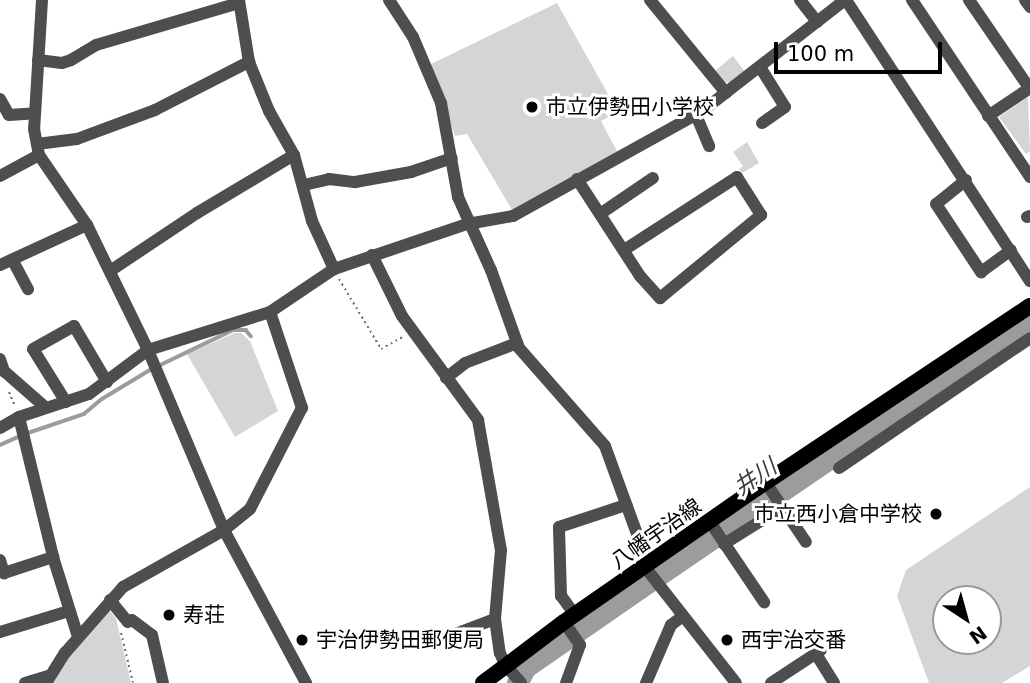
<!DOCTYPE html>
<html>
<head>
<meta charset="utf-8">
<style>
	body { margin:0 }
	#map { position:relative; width:1030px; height:683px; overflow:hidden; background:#fff; font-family:"DejaVu Sans","Noto Sans JP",sans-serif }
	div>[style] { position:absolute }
	.green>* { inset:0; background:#d5d5d5 }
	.stream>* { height:3.5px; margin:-1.75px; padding:0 1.75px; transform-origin:1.75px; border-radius:1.75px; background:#9c9c9c }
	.river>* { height:21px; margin:-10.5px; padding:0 10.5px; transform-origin:10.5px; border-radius:10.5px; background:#9c9c9c }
	.path>* { height:2px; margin-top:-1px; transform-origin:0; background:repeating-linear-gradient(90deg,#707070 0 2px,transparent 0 5.5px) }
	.minor>* { height:12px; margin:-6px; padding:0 6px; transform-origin:6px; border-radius:6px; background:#4e4e4e }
	.major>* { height:16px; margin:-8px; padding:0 8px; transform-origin:8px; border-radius:8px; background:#000 }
	.dots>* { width:19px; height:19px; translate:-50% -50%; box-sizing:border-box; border:4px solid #fff; border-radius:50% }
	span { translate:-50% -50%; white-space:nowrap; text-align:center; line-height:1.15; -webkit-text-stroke:6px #fff; paint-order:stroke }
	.poi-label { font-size:21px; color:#000 }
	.left { translate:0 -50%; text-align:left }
	.right { translate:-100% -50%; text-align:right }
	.street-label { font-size:21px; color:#000 }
	.water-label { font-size:23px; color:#3d3d3d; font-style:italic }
	.north { position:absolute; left:932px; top:585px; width:70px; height:70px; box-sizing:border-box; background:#fff; border:2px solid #999; border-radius:50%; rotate:144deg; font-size:19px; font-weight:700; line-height:28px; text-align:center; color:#000 }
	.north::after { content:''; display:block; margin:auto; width:24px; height:32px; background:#000; clip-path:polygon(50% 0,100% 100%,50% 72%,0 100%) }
	.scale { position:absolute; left:774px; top:42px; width:168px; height:32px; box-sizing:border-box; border:4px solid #000; border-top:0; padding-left:9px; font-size:21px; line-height:24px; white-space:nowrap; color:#000; -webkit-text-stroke:5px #fff; paint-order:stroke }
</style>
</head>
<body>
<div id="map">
	<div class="green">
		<i style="clip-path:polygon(557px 3px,618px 112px,601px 121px,618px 153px,512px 210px,467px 134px,455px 136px,431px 64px)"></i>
		<i style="clip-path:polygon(733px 56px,746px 73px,733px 83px,725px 82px,715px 71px)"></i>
		<i style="clip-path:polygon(679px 97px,691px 113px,679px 121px,668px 103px)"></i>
		<i style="clip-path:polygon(1028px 97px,1030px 151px,1026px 154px,999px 117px)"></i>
		<i style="clip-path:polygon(747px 142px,759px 163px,742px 173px,739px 169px,743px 166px,733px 152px)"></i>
		<i style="clip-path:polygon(235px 333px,241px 333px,250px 341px,278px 411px,235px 437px,187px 354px)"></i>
		<i style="clip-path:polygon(evenodd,1030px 487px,1030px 666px,1002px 683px,929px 683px,897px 596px,906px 570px,1030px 487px,946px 599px,988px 599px,988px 641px,946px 641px,946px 599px)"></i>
		<i style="clip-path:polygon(110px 611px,116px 618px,131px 683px,51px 683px,53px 675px)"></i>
	</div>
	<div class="stream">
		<i style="left:28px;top:433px;width:59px;rotate:-18.7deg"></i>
		<i style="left:84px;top:414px;width:23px;rotate:-40deg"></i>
		<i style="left:102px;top:399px;width:56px;rotate:-31.1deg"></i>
		<i style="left:150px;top:370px;width:92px;rotate:-25.7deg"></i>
		<i style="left:233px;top:330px;width:13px"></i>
		<i style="left:246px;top:330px;width:8px;rotate:50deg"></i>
		<i style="left:0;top:445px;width:22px;rotate:-24deg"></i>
	</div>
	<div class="river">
		<i style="left:517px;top:683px;width:18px;rotate:-61deg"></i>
		<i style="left:526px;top:667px;width:139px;rotate:-34.7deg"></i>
		<i style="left:640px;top:588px;width:472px;rotate:-34.3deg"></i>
	</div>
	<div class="path">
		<i style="left:339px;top:279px;width:82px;rotate:59deg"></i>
		<i style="left:381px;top:349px;width:25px;rotate:-29deg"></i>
		<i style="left:9px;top:392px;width:15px;rotate:67deg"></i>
		<i style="left:121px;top:633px;width:51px;rotate:76.5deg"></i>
	</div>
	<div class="minor">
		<i style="left:42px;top:0;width:129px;rotate:93.5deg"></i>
		<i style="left:34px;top:129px;width:26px;rotate:79deg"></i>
		<i style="left:39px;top:155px;width:85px;rotate:55.6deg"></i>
		<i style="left:87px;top:225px;width:139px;rotate:64deg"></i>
		<i style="left:148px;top:350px;width:195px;rotate:67.1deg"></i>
		<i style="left:224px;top:530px;width:174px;rotate:61.8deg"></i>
		<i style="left:239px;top:0;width:63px;rotate:80.8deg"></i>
		<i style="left:249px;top:62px;width:53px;rotate:67.8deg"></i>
		<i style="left:269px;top:111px;width:51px;rotate:60.4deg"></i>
		<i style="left:294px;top:155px;width:68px;rotate:74.7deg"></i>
		<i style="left:312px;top:221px;width:53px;rotate:65.4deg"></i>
		<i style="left:389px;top:0;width:44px;rotate:57deg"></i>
		<i style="left:413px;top:37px;width:72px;rotate:67deg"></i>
		<i style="left:441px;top:103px;width:96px;rotate:79.7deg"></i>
		<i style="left:458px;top:197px;width:80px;rotate:65.7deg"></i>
		<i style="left:491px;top:270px;width:83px;rotate:70.3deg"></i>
		<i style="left:519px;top:348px;width:130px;rotate:48.7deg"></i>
		<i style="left:605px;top:446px;width:105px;rotate:70deg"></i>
		<i style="left:641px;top:545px;width:22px;rotate:80deg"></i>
		<i style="left:645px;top:567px;width:147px;rotate:51.9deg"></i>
		<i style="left:650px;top:0;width:120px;rotate:50.7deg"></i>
		<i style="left:800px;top:0;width:28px;rotate:52deg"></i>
		<i style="left:846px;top:0;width:336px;rotate:56.8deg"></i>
		<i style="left:912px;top:0;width:213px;rotate:56.3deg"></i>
		<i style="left:969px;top:0;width:108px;rotate:55.6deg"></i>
		<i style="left:1025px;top:0;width:9px;rotate:54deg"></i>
		<i style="left:38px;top:60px;width:24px;rotate:7deg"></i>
		<i style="left:62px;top:63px;width:9px;rotate:-18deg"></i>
		<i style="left:71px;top:60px;width:29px;rotate:-31deg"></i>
		<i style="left:96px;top:45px;width:149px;rotate:-16.4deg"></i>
		<i style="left:760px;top:67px;width:47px;rotate:58deg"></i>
		<i style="left:785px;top:107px;width:28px;rotate:145deg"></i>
		<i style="left:0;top:99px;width:18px;rotate:61deg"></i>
		<i style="left:9px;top:115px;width:26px;rotate:-4deg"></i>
		<i style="left:696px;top:115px;width:34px;rotate:67deg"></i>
		<i style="left:988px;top:116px;width:50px;rotate:-33.7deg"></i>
		<i style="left:37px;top:144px;width:40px;rotate:-7.1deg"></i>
		<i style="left:77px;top:139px;width:83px;rotate:-20.4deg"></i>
		<i style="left:155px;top:110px;width:106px;rotate:-27.1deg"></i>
		<i style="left:0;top:176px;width:44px;rotate:-28.3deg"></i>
		<i style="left:577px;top:179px;width:116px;rotate:57deg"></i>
		<i style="left:640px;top:276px;width:30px;rotate:48deg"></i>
		<i style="left:660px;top:298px;width:131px;rotate:-39.4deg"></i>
		<i style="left:761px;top:215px;width:45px;rotate:-122.3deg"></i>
		<i style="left:737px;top:177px;width:135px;rotate:147.1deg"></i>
		<i style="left:966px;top:180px;width:38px;rotate:141deg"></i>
		<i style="left:936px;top:204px;width:82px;rotate:56.5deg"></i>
		<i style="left:981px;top:272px;width:37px;rotate:-36deg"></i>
		<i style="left:304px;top:185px;width:26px;rotate:-13deg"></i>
		<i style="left:329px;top:179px;width:26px;rotate:7deg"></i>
		<i style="left:355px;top:182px;width:57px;rotate:-10.1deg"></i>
		<i style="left:411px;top:172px;width:43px;rotate:-18.9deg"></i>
		<i style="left:600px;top:214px;width:64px;rotate:-34.2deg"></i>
		<i style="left:1027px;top:217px;width:3px;rotate:-18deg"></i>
		<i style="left:372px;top:255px;width:68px;rotate:63.8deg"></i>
		<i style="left:402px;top:316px;width:129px;rotate:53.8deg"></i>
		<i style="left:478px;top:420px;width:132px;rotate:80deg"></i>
		<i style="left:501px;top:550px;width:69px;rotate:95deg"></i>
		<i style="left:495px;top:619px;width:34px;rotate:82deg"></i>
		<i style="left:500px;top:653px;width:13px;rotate:67deg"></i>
		<i style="left:505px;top:665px;width:24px;rotate:48deg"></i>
		<i style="left:13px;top:261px;width:32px;rotate:62deg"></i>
		<i style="left:0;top:265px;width:96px;rotate:-24.7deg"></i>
		<i style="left:110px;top:271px;width:105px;rotate:-33.7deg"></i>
		<i style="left:197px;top:213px;width:113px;rotate:-30.9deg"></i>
		<i style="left:0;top:359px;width:13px;rotate:72deg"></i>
		<i style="left:4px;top:371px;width:55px;rotate:41.3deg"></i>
		<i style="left:446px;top:378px;width:24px;rotate:-38deg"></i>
		<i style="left:465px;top:363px;width:56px;rotate:-21deg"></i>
		<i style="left:66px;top:402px;width:62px;rotate:-121.9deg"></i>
		<i style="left:33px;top:349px;width:47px;rotate:-29.3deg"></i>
		<i style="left:74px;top:326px;width:65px;rotate:59.5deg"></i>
		<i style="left:19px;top:417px;width:144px;rotate:76.3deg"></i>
		<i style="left:53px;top:557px;width:84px;rotate:72.6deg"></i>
		<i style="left:0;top:428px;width:22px;rotate:-30deg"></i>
		<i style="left:19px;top:417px;width:74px;rotate:-18.2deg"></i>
		<i style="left:89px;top:394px;width:74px;rotate:-36.7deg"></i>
		<i style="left:148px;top:350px;width:128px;rotate:-17.3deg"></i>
		<i style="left:270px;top:312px;width:77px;rotate:-33.9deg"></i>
		<i style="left:334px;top:269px;width:140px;rotate:-18.7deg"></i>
		<i style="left:467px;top:224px;width:47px;rotate:-9.9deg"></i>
		<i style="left:513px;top:216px;width:215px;rotate:-29deg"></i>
		<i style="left:701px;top:112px;width:182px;rotate:-37.9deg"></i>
		<i style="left:839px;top:468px;width:231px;rotate:-34.2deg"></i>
		<i style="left:766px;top:483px;width:71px;rotate:55.9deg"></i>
		<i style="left:710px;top:522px;width:97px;rotate:56deg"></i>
		<i style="left:724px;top:544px;width:70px;rotate:-32.1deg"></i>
		<i style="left:0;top:560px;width:14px;rotate:73deg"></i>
		<i style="left:4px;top:573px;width:52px;rotate:-18.1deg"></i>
		<i style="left:110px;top:600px;width:28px;rotate:51deg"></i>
		<i style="left:128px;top:622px;width:4px;rotate:-27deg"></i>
		<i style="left:132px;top:620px;width:25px;rotate:37deg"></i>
		<i style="left:152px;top:635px;width:49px;rotate:77.1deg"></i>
		<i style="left:575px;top:615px;width:24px;rotate:-126deg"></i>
		<i style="left:561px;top:596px;width:69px;rotate:-91.7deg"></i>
		<i style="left:559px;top:527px;width:71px;rotate:-18.2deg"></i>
		<i style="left:564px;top:622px;width:28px;rotate:55deg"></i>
		<i style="left:580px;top:645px;width:40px;rotate:110.2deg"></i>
		<i style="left:0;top:632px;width:72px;rotate:-16.9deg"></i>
		<i style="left:439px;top:640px;width:60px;rotate:-20.6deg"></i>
		<i style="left:816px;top:654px;width:34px;rotate:58deg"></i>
		<i style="left:25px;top:683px;width:24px;rotate:-17deg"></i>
		<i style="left:46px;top:683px;width:36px;rotate:-58deg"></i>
		<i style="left:65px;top:653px;width:88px;rotate:-48.7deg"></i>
		<i style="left:123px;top:587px;width:116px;rotate:-29.4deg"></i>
		<i style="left:224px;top:530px;width:33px;rotate:-39deg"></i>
		<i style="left:250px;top:509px;width:114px;rotate:-62.8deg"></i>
		<i style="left:302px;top:408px;width:101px;rotate:-108.4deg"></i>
		<i style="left:646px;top:683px;width:63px;rotate:-66.7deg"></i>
		<i style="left:671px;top:625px;width:15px;rotate:-37deg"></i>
		<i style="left:771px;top:683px;width:60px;rotate:-33.4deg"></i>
	</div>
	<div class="major">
		<i style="left:483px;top:683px;width:101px;rotate:-37deg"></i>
		<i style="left:564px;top:622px;width:235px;rotate:-34.8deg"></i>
		<i style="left:757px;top:488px;width:328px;rotate:-33.7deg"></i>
	</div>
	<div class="dots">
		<i style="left:532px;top:107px;background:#000"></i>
		<i style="left:936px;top:514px;background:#000"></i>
		<i style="left:169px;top:615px;background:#000"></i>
		<i style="left:302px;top:640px;background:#000"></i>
		<i style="left:727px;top:640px;background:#000"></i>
	</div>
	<div class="poi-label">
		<span class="left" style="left:546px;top:107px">市立伊勢田小学校</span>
		<span class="right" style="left:922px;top:514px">市立西小倉中学校</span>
		<span class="left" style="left:183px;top:615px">寿荘</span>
		<span class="left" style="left:316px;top:640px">宇治伊勢田郵便局</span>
		<span class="left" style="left:741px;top:640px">西宇治交番</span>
	</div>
	<div class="street-label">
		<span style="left:656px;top:534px;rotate:-35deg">八幡宇治線</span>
	</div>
	<div class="water-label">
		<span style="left:755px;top:477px;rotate:-34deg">井川</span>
	</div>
	<div class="north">N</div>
	<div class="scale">100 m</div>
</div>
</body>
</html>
